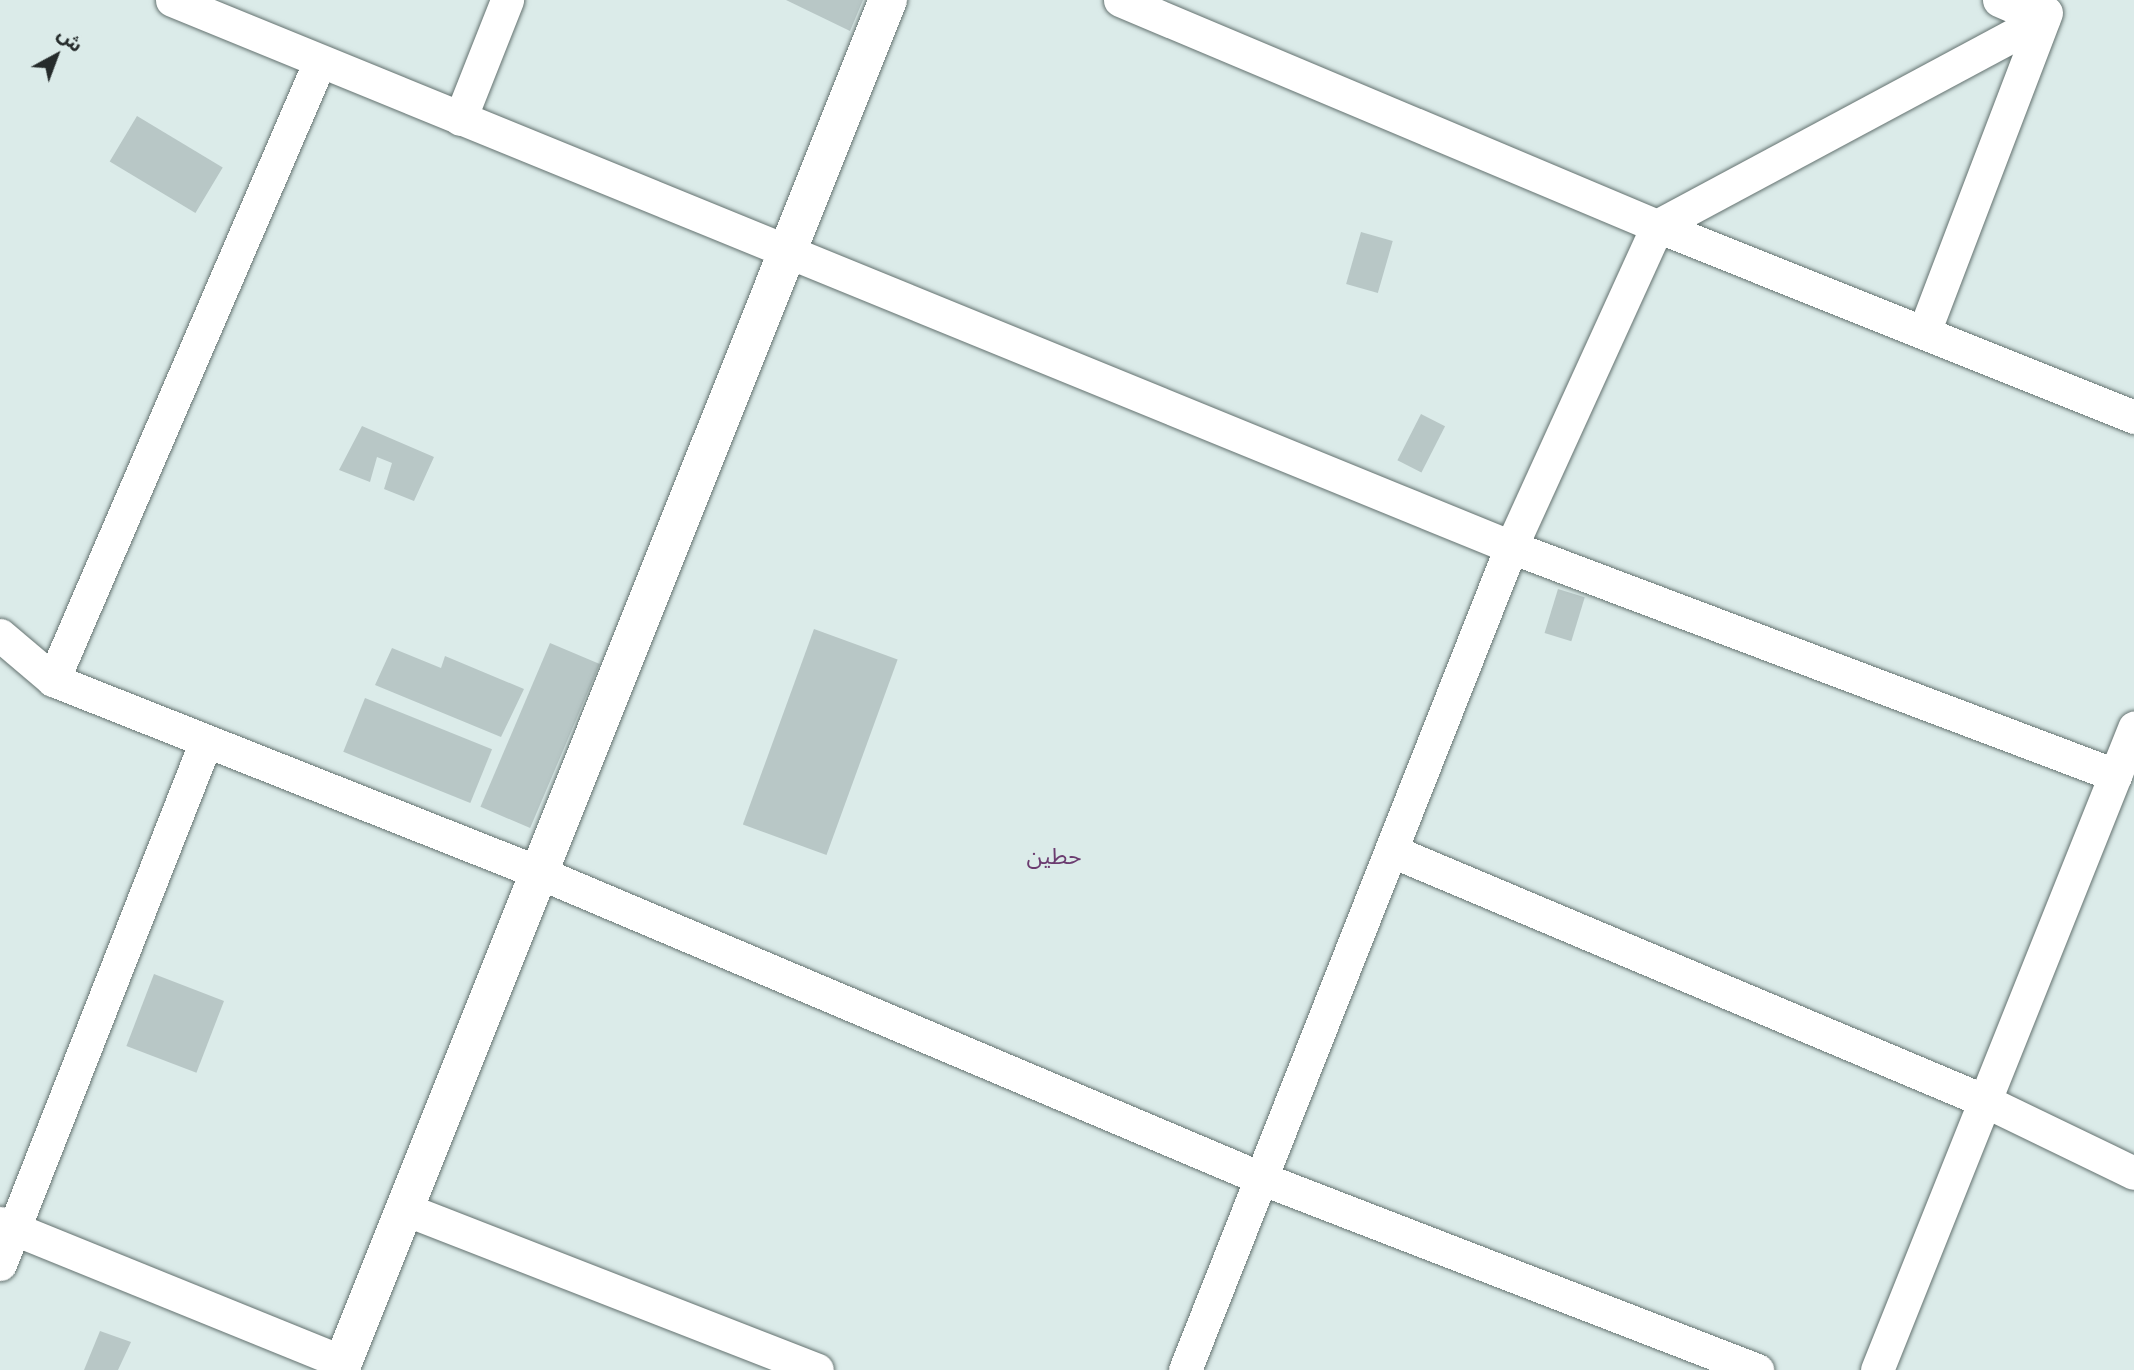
<!DOCTYPE html>
<html>
<head>
<meta charset="utf-8">
<style>
	body { margin:0 }
	#map { position:relative; width:2134px; height:1370px; overflow:hidden; background:#dbebe9; font-family:Arial,"Noto Sans Arabic",sans-serif }
	div>[style] { position:absolute }
	.building>* { inset:0; background:#b8c7c6; transform-origin:0 0 }
	.roads { filter:drop-shadow(0 0 2px #647270) drop-shadow(0 0 2px #647270) }
	.minor>* { height:33px; margin:-16.5px; padding:0 16.5px; transform-origin:16.5px; border-radius:16.5px; background:#fff }
	.tertiary>* { height:38px; margin:-19px; padding:0 19px; transform-origin:19px; border-radius:19px; background:#fff }
	span { translate:-50% -50%; white-space:nowrap; text-align:center; line-height:1.15; -webkit-text-stroke:6px #dbebe9; paint-order:stroke }
	.quarter-label { font-size:23px; color:#6b3c70 }
	.north { position:absolute; left:21px; top:21px; width:70px; height:70px; -webkit-text-stroke:5px #dbebe9; paint-order:stroke; rotate:41deg; font-size:19px; font-weight:700; line-height:28px; text-align:center; color:#252b2b }
	.north::after { content:''; display:block; margin:auto; width:24px; height:32px; background:#252b2b; clip-path:polygon(50% 0,100% 100%,50% 72%,0 100%) }
</style>
</head>
<body>
<div id="map">
	<div class="building">
		<i style="clip-path:polygon(786px 0,863px 0,850px 31px)"></i>
		<i style="left:137px;top:116px;width:100px;height:53px;rotate:31deg"></i>
		<i style="left:1361px;top:232px;width:33px;height:54px;rotate:16deg"></i>
		<i style="left:1421px;top:414px;width:27px;height:52px;rotate:27deg"></i>
		<i style="clip-path:polygon(362px 426px,434px 457px,414px 501px,384px 489px,392px 463px,377px 457px,370px 482px,339px 470px)"></i>
		<i style="left:1558px;top:589px;width:28px;height:46px;rotate:17deg"></i>
		<i style="left:814px;top:629px;width:89px;height:208px;rotate:20deg"></i>
		<i style="left:550px;top:643px;width:54px;height:178px;rotate:23deg"></i>
		<i style="clip-path:polygon(392px 648px,441px 668px,445px 656px,524px 689px,501px 737px,375px 685px)"></i>
		<i style="left:365px;top:698px;width:137px;height:58px;rotate:22deg"></i>
		<i style="left:154px;top:974px;width:75px;height:77px;rotate:21deg"></i>
		<i style="clip-path:polygon(100px 1331px,131px 1342px,118px 1370px,84px 1370px)"></i>
	</div>
	<div class="roads">
		<div class="minor">
			<i style="left:172px;top:0;width:1446px;rotate:22.22deg"></i>
			<i style="left:1511px;top:547px;width:646px;rotate:20.68deg"></i>
			<i style="left:1120px;top:0;width:583px;rotate:22.82deg"></i>
			<i style="left:1657px;top:226px;width:514px;rotate:21.82deg"></i>
			<i style="left:1999px;top:0;width:48px;rotate:23.4deg"></i>
			<i style="left:460px;top:119px;width:128px;rotate:-68.4deg"></i>
			<i style="left:1924px;top:332px;width:342px;rotate:-69.1deg"></i>
			<i style="left:0;top:635px;width:70px;rotate:40.3deg"></i>
			<i style="left:53px;top:680px;width:524px;rotate:21.62deg"></i>
			<i style="left:540px;top:873px;width:785px;rotate:22.94deg"></i>
			<i style="left:1263px;top:1179px;width:530px;rotate:21.14deg"></i>
			<i style="left:53px;top:680px;width:674px;rotate:-66.67deg"></i>
			<i style="left:1392px;top:851px;width:644px;rotate:22.86deg"></i>
			<i style="left:1985px;top:1101px;width:165px;rotate:25.8deg"></i>
			<i style="left:405px;top:1209px;width:442px;rotate:21.3deg"></i>
			<i style="left:0;top:1223px;width:370px;rotate:22.1deg"></i>
			<i style="left:0;top:1264px;width:562px;rotate:-68.5deg"></i>
			<i style="left:1185px;top:1370px;width:885px;rotate:-68.39deg"></i>
			<i style="left:1511px;top:547px;width:353px;rotate:-65.5deg"></i>
			<i style="left:1657px;top:226px;width:438px;rotate:-28.2deg"></i>
			<i style="left:1877px;top:1370px;width:692px;rotate:-68.18deg"></i>
		</div>
		<div class="tertiary">
			<i style="left:340px;top:1370px;width:1476px;rotate:-68.2deg"></i>
		</div>
	</div>
	<div class="quarter-label">
		<span style="left:1054px;top:856px">حطين</span>
	</div>
	<div class="north">ش</div>
</div>
</body>
</html>
